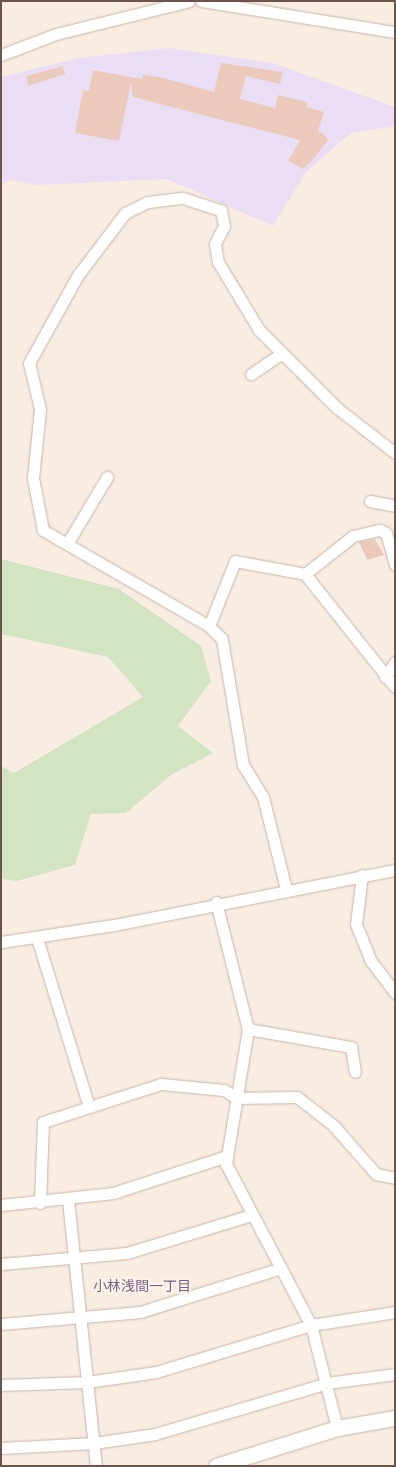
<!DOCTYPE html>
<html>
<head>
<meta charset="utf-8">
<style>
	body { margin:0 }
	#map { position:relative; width:396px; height:1467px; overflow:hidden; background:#f9ede1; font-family:Poppins,"Noto Sans JP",sans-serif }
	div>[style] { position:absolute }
	.education>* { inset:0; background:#eadef5 }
	.green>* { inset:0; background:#d3e4c2 }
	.building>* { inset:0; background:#ebcabc }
	.roads { filter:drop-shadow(0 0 1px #c8b5aa) drop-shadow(0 0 1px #c8b5aa) }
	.minor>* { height:11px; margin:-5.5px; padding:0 5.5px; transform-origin:5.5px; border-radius:5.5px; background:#fff }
	.tertiary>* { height:15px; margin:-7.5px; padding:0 7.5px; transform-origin:7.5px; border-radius:7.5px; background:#fff }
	span { translate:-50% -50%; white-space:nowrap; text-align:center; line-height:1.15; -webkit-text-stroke:4.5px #fcf2e7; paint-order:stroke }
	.neighbourhood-label { font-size:14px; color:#796489 }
	.frame { position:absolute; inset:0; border:2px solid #6d544b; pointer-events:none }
</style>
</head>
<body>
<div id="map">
	<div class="education">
		<i style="clip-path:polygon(168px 48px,273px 63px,395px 107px,395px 126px,351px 133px,306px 172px,273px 226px,167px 179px,38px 185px,10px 180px,1px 185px,1px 77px,79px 58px)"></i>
	</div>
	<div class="green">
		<i style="clip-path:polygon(1px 559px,119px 589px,201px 646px,211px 681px,178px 726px,213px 753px,171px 775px,126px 813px,91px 814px,75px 865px,17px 881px,1px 879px,1px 766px,14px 773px,143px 697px,108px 657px,1px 634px)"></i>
	</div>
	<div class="building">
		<i style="clip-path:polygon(221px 63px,283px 72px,280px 84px,246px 76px,240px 99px,275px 108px,278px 95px,307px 102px,306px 107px,324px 112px,318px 131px,329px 139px,310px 163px,303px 169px,288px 161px,300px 140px,133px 97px,131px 82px,119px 141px,75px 133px,83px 90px,89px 91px,93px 70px,142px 79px,143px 75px,159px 77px,214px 92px)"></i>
		<i style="clip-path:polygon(63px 66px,65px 74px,28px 86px,26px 76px)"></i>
		<i style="clip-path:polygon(375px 539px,384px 555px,367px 560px,359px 542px)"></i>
	</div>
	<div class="roads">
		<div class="minor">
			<i style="left:201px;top:1px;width:196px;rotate:9.1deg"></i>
			<i style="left:1px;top:55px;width:59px;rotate:-20.9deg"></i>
			<i style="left:56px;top:34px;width:137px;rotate:-13.9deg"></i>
			<i style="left:251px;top:374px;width:36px;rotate:-34deg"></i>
			<i style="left:370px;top:501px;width:25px;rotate:11deg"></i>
			<i style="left:68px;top:542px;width:76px;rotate:-59deg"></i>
			<i style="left:305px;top:574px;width:144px;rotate:51.5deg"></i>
			<i style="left:209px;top:626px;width:70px;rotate:-68.2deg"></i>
			<i style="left:235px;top:561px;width:71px;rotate:10.5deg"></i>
			<i style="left:305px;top:574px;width:61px;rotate:-38.4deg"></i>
			<i style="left:353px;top:536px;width:28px;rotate:-13deg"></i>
			<i style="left:380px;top:530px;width:7px;rotate:27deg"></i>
			<i style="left:386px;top:533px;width:33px;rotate:74deg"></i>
			<i style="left:385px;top:677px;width:18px;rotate:-56deg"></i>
			<i style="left:362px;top:875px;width:49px;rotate:97deg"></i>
			<i style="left:356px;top:924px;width:40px;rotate:68deg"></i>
			<i style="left:371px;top:961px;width:40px;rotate:53deg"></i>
			<i style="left:286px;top:889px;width:95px;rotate:-104deg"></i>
			<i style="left:263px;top:797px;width:38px;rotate:-122deg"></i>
			<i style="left:243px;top:765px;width:128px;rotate:-99.5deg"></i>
			<i style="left:222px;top:639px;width:18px;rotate:-135deg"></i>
			<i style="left:209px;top:626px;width:192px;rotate:-150deg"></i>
			<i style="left:43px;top:530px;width:53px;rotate:-100.9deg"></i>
			<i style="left:33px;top:478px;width:69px;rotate:-84.2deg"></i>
			<i style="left:40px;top:409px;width:47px;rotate:-103.4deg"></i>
			<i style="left:29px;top:363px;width:101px;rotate:-60.9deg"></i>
			<i style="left:78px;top:275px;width:78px;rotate:-52.8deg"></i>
			<i style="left:125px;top:213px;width:25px;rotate:-26deg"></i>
			<i style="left:148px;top:202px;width:35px;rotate:-7deg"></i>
			<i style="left:183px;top:198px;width:40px;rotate:18deg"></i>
			<i style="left:221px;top:210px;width:16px;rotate:79deg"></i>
			<i style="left:224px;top:226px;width:20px;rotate:117deg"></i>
			<i style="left:215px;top:244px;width:18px;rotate:81deg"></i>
			<i style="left:218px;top:262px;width:79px;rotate:58.9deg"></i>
			<i style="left:259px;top:330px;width:110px;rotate:45deg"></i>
			<i style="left:337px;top:408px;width:73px;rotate:37.8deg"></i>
			<i style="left:216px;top:902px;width:131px;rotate:75.9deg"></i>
			<i style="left:248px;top:1029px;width:137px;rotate:99.3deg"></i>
			<i style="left:226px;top:1164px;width:182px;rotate:62.2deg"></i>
			<i style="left:311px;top:1325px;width:106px;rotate:75.8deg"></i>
			<i style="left:37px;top:938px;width:177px;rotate:72.9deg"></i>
			<i style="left:1px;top:942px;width:114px;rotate:-8.6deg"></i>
			<i style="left:114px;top:925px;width:286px;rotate:-11.1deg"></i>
			<i style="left:248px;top:1029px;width:105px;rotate:9.9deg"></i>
			<i style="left:351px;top:1047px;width:25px;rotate:81deg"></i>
			<i style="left:68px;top:1200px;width:267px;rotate:84deg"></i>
			<i style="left:40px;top:1203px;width:81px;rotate:-87.9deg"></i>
			<i style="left:43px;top:1122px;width:124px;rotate:-17.9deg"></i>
			<i style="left:161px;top:1084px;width:63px;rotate:5.4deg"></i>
			<i style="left:224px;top:1090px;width:15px;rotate:32deg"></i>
			<i style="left:237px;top:1098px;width:60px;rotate:-1deg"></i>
			<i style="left:297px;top:1097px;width:46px;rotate:37.9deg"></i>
			<i style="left:333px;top:1125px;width:65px;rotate:48.7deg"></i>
			<i style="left:376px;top:1174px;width:19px;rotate:12deg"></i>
			<i style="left:1px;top:1205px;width:113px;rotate:-6.1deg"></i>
			<i style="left:113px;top:1193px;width:120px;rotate:-18deg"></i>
			<i style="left:1px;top:1264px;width:126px;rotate:-5deg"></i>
			<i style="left:127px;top:1253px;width:130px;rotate:-17deg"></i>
			<i style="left:1px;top:1324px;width:140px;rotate:-4.9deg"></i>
			<i style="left:140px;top:1312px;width:148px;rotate:-17.3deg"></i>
			<i style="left:1px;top:1385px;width:86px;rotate:-2deg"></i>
			<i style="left:87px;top:1382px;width:70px;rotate:-8.2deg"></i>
			<i style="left:156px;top:1372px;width:162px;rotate:-16.9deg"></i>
			<i style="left:311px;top:1325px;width:85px;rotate:-8.8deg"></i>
			<i style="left:1px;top:1448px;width:93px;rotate:-3.1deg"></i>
			<i style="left:94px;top:1443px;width:62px;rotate:-8.4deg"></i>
			<i style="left:155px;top:1434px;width:179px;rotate:-16.5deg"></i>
			<i style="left:327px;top:1383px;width:69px;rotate:-7.5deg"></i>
		</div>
		<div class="tertiary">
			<i style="left:216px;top:1466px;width:127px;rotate:-17.4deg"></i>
			<i style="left:337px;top:1428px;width:59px;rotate:-9.8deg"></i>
		</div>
	</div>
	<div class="neighbourhood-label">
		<span style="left:142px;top:1286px">小林浅間一丁目</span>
	</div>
	<div class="frame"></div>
</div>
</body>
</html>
